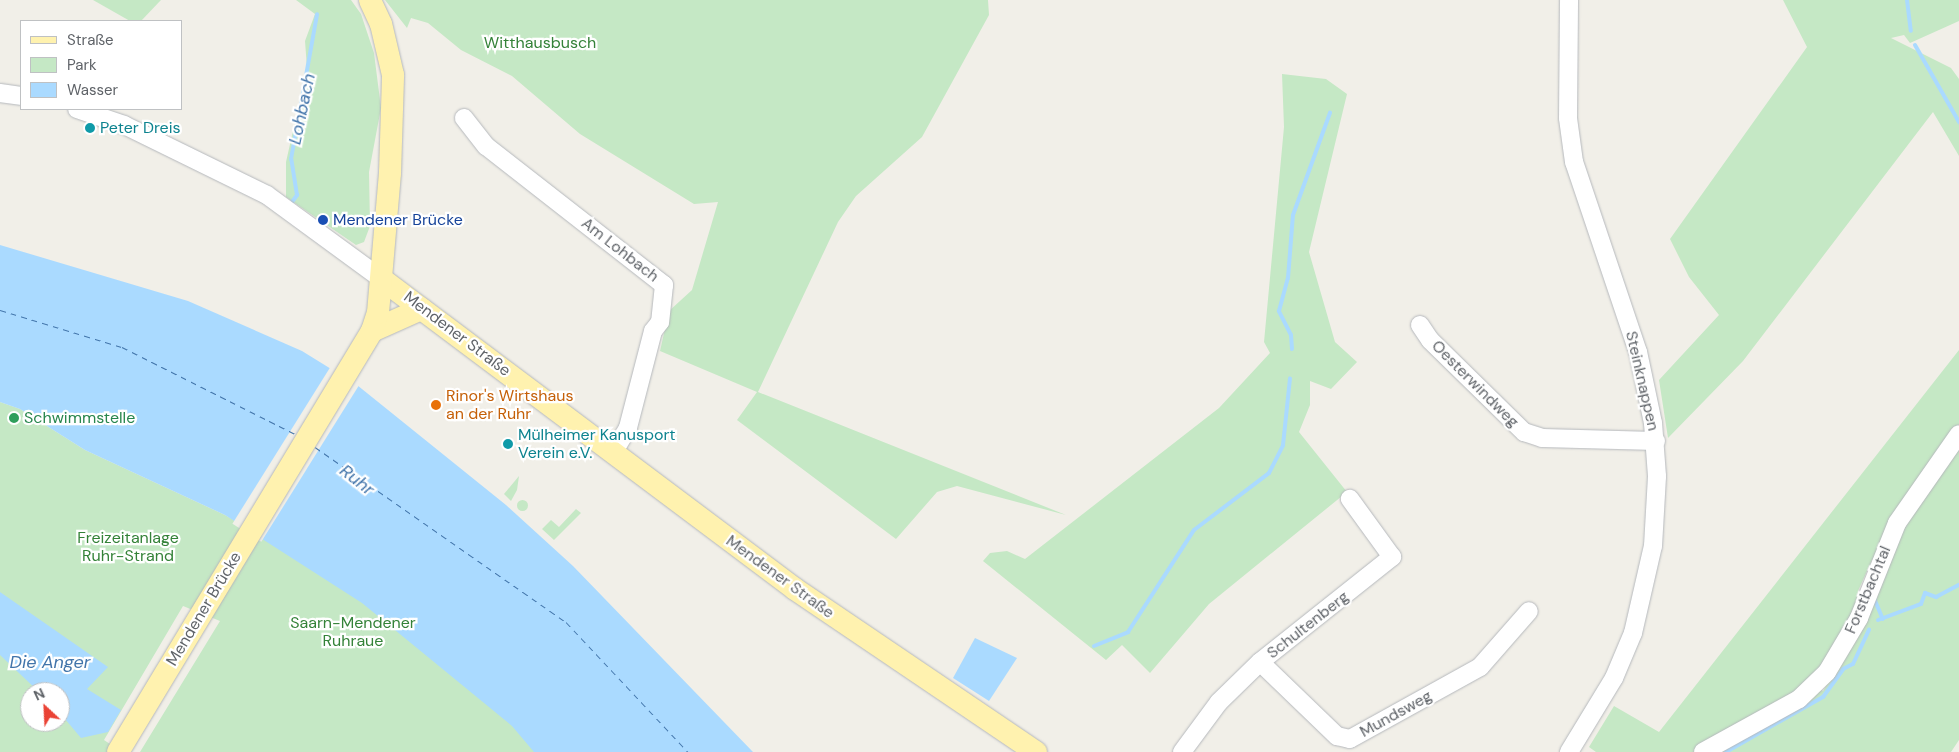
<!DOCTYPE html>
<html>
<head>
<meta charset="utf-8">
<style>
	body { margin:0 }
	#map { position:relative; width:1959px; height:752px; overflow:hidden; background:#f1efe8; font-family:"DM Sans",sans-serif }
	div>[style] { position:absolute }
	.green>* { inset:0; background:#c5e8c5 }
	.round { border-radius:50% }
	.water>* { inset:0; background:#aadaff }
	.pier>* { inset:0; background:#f1efe8; transform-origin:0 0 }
	.stream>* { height:4px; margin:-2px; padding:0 2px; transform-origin:2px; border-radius:2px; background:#aadaff }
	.ferry>* { height:1px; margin-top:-0.5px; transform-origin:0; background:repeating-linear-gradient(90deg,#4174aa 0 6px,transparent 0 11px) }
	.roads { filter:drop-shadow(0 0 1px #b5b8bc) drop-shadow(0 0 1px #b5b8bc) }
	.minor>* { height:18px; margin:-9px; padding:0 9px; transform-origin:9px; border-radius:9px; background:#fff }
	.major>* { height:22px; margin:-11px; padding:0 11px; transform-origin:11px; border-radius:11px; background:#fff2af }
	.dots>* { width:14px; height:14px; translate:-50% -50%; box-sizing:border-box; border:2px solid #fff; border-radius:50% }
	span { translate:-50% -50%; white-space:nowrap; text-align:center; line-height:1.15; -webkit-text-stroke:4.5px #fff; paint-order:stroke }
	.park-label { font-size:16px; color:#348238 }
	.culture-label { font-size:16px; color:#0d838f }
	.left { translate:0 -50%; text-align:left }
	.transit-label { font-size:16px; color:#164399 }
	.street-label { font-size:16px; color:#5f6368 }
	.food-label { font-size:16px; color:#c56008 }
	.leisure-label { font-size:16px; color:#27864d }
	.water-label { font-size:18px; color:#4174aa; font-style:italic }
	.legend { position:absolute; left:20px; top:20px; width:162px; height:90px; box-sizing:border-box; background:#fff; border:1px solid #bfc1c3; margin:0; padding:6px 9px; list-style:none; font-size:15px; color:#5f6368 }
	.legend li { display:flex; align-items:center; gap:10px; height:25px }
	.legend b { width:25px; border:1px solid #bfc1c3 }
	.north { position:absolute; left:20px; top:682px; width:50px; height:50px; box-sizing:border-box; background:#fff; border:1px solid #bfc1c3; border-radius:50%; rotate:335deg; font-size:14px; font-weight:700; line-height:20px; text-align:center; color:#5f6368 }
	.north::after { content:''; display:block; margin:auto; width:18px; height:22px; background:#ea4335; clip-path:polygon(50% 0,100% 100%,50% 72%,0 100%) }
</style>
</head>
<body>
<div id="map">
	<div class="green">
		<i style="clip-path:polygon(93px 0,161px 0,141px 21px,130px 21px)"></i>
		<i style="clip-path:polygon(296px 0,351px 0,361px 14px,374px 53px,381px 108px,369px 172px,370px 226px,364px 242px,356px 245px,286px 197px,286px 162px,307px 68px,305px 41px,315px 14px)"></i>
		<i style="clip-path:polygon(385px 0,988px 0,989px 15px,922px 137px,856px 196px,838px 222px,758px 392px,1066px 515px,957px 486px,937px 492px,896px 539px,737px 420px,757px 392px,660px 351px,669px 311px,692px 290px,718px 202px,694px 204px,580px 134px,512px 76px,461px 50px,428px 23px,411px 18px,407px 28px)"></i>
		<i style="clip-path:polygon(1783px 0,1959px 0,1959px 21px,1910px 43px,1904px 35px,1891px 38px,1951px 68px,1959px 79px,1959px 156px,1933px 112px,1743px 361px,1668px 438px,1659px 380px,1719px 315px,1689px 277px,1670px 239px,1807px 47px)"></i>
		<i style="clip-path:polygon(1282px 74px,1326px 79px,1347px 94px,1309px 252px,1335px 342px,1357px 362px,1331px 389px,1310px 381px,1310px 405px,1299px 432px,1347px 492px,1209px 604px,1150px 673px,1122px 645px,1106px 660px,983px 561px,990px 553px,1007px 551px,1025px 559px,1219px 408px,1270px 353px,1264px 342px,1284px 127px)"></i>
		<i style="clip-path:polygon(evenodd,1959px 350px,1959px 740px,1951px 752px,1596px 752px,1589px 747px,1614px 706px,1659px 732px,1959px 350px,1872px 560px,1884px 566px,1865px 620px,1823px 691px,1811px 685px,1856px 618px,1858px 591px,1872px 560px)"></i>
		<i style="clip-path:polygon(evenodd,0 402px,20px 409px,85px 450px,225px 515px,636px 752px,140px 752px,220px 621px,183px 606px,104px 740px,122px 752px,0 752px,0 402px,30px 692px,60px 692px,60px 722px,30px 722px,30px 692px)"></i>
		<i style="clip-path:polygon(519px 476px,517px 490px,511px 501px,504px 494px)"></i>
		<i class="round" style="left:516.5px;top:499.5px;width:11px;height:11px"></i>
		<i style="clip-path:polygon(576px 509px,581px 513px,554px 540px,542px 529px,551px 520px,559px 527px)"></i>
	</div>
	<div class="water">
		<i style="clip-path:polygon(0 245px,188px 301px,302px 351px,357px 385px,506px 505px,573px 566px,753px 752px,534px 752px,512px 726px,362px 603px,225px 515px,85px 450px,20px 409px,0 402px)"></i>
		<i style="clip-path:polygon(0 592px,108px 667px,87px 689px,121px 710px,108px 732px,81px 738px,60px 713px,60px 692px,39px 692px,0 655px)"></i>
		<i style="clip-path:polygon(975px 638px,1017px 658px,989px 701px,953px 678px)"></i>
	</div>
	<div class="pier">
		<i style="left:331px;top:366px;width:34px;height:186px;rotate:32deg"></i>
	</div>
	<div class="stream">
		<i style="left:1907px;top:0;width:31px;rotate:83deg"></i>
		<i style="left:1915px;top:45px;width:89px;rotate:60.3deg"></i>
		<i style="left:292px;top:202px;width:9px;rotate:-54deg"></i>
		<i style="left:297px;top:195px;width:36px;rotate:-99deg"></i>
		<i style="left:291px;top:159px;width:147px;rotate:-79.8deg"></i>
		<i style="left:1292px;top:349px;width:14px;rotate:-94deg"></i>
		<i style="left:1291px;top:335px;width:27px;rotate:-117deg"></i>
		<i style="left:1279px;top:311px;width:34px;rotate:-75deg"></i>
		<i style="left:1288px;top:278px;width:63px;rotate:-85.5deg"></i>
		<i style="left:1293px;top:215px;width:109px;rotate:-70.1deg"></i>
		<i style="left:1873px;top:596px;width:25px;rotate:67deg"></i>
		<i style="left:1878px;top:620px;width:46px;rotate:-20.4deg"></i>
		<i style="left:1921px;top:604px;width:12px;rotate:-70deg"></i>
		<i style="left:1925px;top:593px;width:12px;rotate:20deg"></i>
		<i style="left:1936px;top:597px;width:26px;rotate:-28deg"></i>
		<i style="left:1094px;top:646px;width:37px;rotate:-22deg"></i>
		<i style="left:1128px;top:632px;width:121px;rotate:-57.1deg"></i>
		<i style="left:1194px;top:530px;width:94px;rotate:-37.2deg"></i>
		<i style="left:1269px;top:473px;width:31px;rotate:-63deg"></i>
		<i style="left:1283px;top:445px;width:67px;rotate:-84deg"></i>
		<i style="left:1726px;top:752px;width:112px;rotate:-29.6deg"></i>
		<i style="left:1823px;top:697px;width:34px;rotate:-54deg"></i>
		<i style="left:1843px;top:669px;width:11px;rotate:-27deg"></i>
		<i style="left:1853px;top:664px;width:38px;rotate:-65deg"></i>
	</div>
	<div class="ferry">
		<i style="left:0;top:310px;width:127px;rotate:16.9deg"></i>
		<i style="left:122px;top:347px;width:196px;rotate:26.7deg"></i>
		<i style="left:315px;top:447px;width:306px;rotate:34.9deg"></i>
		<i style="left:566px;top:622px;width:178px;rotate:46.8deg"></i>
	</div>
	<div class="roads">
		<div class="minor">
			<i style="left:0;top:93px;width:21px;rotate:8deg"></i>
			<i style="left:77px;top:109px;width:50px;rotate:18.8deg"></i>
			<i style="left:124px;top:125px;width:159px;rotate:26.1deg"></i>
			<i style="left:267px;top:195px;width:144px;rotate:36.2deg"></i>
			<i style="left:464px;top:118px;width:36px;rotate:52deg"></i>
			<i style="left:486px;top:146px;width:226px;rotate:38deg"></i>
			<i style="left:664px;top:285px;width:37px;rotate:96deg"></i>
			<i style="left:660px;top:322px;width:11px;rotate:128deg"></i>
			<i style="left:653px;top:331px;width:100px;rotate:104.5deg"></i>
			<i style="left:628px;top:428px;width:29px;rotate:121deg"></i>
			<i style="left:1420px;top:325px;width:18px;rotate:56deg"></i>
			<i style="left:1430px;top:340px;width:132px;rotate:44.4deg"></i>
			<i style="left:1524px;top:432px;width:19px;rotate:18deg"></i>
			<i style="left:1542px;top:438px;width:114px;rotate:1.5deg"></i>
			<i style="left:1260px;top:662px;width:107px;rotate:43.9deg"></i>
			<i style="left:1337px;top:736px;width:13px;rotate:13deg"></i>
			<i style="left:1350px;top:739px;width:149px;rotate:-29deg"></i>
			<i style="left:1480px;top:667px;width:74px;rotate:-48.8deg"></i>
			<i style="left:1182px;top:752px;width:62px;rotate:-53.5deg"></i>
			<i style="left:1219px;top:702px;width:57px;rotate:-44.3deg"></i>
			<i style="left:1260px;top:662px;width:169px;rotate:-38.5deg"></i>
			<i style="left:1392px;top:557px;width:72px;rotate:-125.9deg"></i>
			<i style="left:1569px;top:752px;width:87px;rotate:-58.7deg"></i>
			<i style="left:1614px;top:678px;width:49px;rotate:-67.1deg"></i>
			<i style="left:1633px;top:633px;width:89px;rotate:-77.1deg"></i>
			<i style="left:1653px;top:546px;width:70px;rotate:-86.7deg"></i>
			<i style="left:1657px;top:476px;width:53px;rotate:-94.3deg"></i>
			<i style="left:1653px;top:423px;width:73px;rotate:-101.9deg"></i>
			<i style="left:1638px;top:352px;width:200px;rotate:-108.6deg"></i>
			<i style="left:1574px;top:162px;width:44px;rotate:-97.8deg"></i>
			<i style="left:1568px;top:118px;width:118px;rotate:-89.5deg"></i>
			<i style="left:1703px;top:752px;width:110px;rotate:-28.9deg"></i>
			<i style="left:1799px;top:699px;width:39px;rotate:-44deg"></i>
			<i style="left:1827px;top:672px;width:63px;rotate:-59.3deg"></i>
			<i style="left:1859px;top:618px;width:102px;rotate:-68.2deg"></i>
			<i style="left:1897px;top:523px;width:108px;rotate:-55.1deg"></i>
		</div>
		<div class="major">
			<i style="left:383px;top:280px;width:515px;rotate:36.87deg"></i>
			<i style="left:795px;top:589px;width:291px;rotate:34.1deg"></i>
			<i style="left:372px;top:331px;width:54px;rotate:-24.2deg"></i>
			<i style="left:118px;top:752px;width:492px;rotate:-58.9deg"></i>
			<i style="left:372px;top:331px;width:19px;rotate:-72deg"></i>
			<i style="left:378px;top:313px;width:141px;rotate:-85.1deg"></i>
			<i style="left:390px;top:173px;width:98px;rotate:-88.2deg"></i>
			<i style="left:393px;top:75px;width:52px;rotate:-103.2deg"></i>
			<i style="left:381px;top:24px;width:26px;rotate:-115deg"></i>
		</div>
	</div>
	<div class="dots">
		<i style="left:90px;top:128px;background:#0f9aa8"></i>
		<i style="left:323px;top:220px;background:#1a4fb4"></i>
		<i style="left:436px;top:405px;background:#e8710a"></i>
		<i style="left:14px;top:418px;background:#2e9e5b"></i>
		<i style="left:508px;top:444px;background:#0f9aa8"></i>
	</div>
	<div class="park-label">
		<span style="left:540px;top:43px">Witthausbusch</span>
		<span style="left:128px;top:547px">Freizeitanlage<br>Ruhr-Strand</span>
		<span style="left:353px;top:632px">Saarn-Mendener<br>Ruhraue</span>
	</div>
	<div class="culture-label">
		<span class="left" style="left:100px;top:128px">Peter Dreis</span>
		<span class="left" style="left:518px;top:444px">Mülheimer Kanusport<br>Verein e.V.</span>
	</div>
	<div class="transit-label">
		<span class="left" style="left:333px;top:220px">Mendener Brücke</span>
	</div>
	<div class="street-label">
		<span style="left:620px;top:250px;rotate:38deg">Am Lohbach</span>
		<span style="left:457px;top:334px;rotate:37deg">Mendener Straße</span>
		<span style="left:1642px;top:381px;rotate:77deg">Steinknappen</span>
		<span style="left:1475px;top:384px;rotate:45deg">Oesterwindweg</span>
		<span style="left:780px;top:577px;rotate:36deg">Mendener Straße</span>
		<span style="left:1868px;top:590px;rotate:-67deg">Forstbachtal</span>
		<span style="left:204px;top:609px;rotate:-59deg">Mendener Brücke</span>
		<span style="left:1308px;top:625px;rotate:-38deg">Schultenberg</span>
		<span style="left:1396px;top:714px;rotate:-29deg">Mundsweg</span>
	</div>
	<div class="food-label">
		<span class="left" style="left:446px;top:405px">Rinor's Wirtshaus<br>an der Ruhr</span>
	</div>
	<div class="leisure-label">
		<span class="left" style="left:24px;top:418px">Schwimmstelle</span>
	</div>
	<div class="water-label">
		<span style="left:302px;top:109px;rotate:-78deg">Lohbach</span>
		<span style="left:357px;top:480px;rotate:38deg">Ruhr</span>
		<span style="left:50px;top:662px">Die Anger</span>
	</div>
	<ul class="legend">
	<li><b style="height:6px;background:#fff2af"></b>Straße</li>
	<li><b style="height:14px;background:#c5e8c5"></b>Park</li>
	<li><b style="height:14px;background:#aadaff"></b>Wasser</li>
	</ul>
	<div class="north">N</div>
</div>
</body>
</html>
